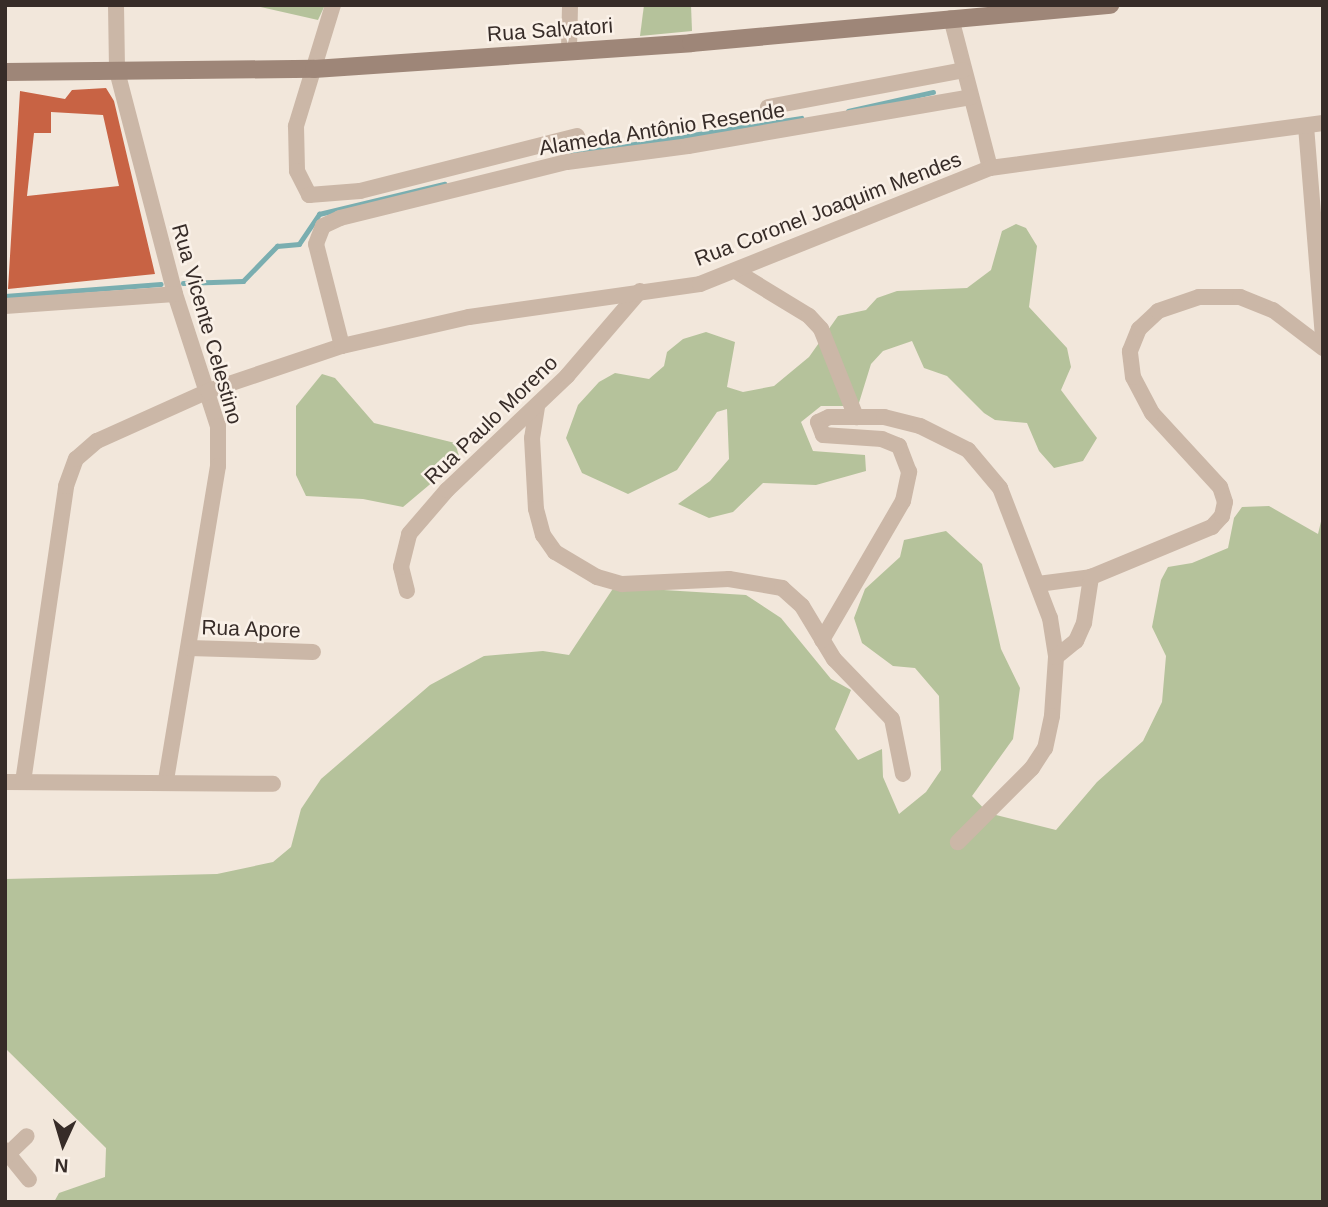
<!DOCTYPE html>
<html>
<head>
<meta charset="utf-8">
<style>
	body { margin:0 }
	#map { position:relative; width:1328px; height:1207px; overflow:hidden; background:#f2e7db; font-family:Arial,sans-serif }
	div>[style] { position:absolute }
	.green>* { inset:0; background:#b5c29b }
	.stream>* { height:4.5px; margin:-2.25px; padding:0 2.25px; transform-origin:2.25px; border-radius:2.25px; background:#7aaeb0 }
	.building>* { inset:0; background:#c86344 }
	.street>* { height:16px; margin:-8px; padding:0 8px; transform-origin:8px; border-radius:8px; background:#cbb7a7 }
	.secondary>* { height:18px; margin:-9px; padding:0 9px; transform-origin:9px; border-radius:9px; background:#9e8678 }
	span { translate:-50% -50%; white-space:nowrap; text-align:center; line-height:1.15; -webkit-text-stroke:5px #faf1e8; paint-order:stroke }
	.street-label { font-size:21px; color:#372c28 }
	.frame { position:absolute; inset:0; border:7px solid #372c28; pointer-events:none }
	.north { position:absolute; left:28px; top:1109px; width:70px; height:70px; -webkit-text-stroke:5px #faf1e8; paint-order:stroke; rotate:184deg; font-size:19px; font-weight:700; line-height:28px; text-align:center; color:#372c28 }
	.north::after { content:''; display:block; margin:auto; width:24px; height:32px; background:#372c28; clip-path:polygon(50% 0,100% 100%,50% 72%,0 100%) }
</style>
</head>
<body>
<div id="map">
	<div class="green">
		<i style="clip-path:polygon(252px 5px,325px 5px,318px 20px)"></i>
		<i style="clip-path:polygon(644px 5px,691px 5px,692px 31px,640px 36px)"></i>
		<i style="clip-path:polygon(1016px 224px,1026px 228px,1037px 246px,1029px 307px,1067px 348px,1071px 367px,1061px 390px,1097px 438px,1083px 461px,1054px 468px,1039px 451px,1027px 423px,995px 420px,984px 413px,947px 376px,924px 368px,912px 341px,883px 351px,871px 364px,858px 406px,821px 406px,801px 422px,813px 451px,865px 455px,866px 471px,816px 485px,763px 483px,733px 512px,709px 518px,678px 504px,710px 481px,729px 459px,727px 409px,717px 412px,677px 470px,628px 494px,582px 473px,566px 438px,578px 405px,599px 382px,615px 373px,649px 379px,664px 366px,667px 352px,683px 339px,706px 332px,735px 342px,727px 387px,743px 392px,774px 386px,809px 357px,838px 316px,866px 310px,877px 298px,897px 291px,967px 288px,991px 270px,1002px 231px)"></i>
		<i style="clip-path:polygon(322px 374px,335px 378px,374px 423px,455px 443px,460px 459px,403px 507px,363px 499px,306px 496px,296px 475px,296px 406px)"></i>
		<i style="clip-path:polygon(1269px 506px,1318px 534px,1323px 513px,1323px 1202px,54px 1202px,59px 1193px,105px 1177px,106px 1148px,5px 1048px,5px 879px,217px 874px,273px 862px,291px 847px,301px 809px,321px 779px,430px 685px,484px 656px,543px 651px,569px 655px,614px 587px,746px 595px,781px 618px,831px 679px,851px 690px,835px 729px,858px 760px,882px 749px,883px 777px,899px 814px,926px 792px,941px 770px,939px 696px,915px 668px,893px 666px,862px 643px,854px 618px,865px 589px,900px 557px,904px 540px,946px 531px,982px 564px,1001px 649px,1020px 688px,1013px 739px,972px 796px,988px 813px,1056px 830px,1097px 782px,1143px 741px,1162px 702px,1166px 656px,1152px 627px,1161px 580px,1168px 567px,1192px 563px,1228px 548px,1234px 518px,1242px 507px)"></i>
	</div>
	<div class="stream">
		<i style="left:848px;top:111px;width:87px;rotate:-12.6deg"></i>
		<i style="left:571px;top:154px;width:233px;rotate:-8.9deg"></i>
		<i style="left:183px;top:283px;width:60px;rotate:-1.9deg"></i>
		<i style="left:243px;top:281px;width:49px;rotate:-45.8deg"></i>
		<i style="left:277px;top:246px;width:22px;rotate:-5deg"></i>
		<i style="left:299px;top:244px;width:36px;rotate:-56deg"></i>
		<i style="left:319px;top:214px;width:129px;rotate:-13.5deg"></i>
		<i style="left:5px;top:296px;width:156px;rotate:-4.4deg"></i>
	</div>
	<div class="building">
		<i style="clip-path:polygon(evenodd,106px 88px,114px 101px,155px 274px,8px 289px,20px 91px,65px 99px,72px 90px,106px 88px,51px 112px,103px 115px,119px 186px,27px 196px,34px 133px,51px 133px,51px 112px)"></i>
	</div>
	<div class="street">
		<i style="left:116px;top:5px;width:66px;rotate:89.1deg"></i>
		<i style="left:117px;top:71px;width:230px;rotate:75.4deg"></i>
		<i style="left:175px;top:294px;width:139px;rotate:72deg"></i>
		<i style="left:218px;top:426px;width:40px;rotate:90deg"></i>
		<i style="left:218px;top:466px;width:319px;rotate:99.4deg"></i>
		<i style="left:333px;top:5px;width:127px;rotate:107deg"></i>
		<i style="left:296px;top:126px;width:45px;rotate:88.7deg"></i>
		<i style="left:297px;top:171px;width:27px;rotate:63deg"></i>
		<i style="left:309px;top:195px;width:51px;rotate:-4.5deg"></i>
		<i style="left:360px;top:191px;width:224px;rotate:-14.2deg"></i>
		<i style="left:951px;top:18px;width:155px;rotate:75.4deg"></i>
		<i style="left:569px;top:50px;width:45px;rotate:-88.7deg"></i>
		<i style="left:768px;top:107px;width:199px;rotate:-10.7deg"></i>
		<i style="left:1306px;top:126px;width:211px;rotate:85.4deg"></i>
		<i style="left:737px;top:272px;width:84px;rotate:31.4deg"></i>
		<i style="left:809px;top:316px;width:18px;rotate:47deg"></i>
		<i style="left:821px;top:329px;width:95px;rotate:68.3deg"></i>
		<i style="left:5px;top:306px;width:170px;rotate:-4deg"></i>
		<i style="left:342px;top:346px;width:105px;rotate:-104.3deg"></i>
		<i style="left:316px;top:244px;width:19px;rotate:-69deg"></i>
		<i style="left:323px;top:226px;width:19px;rotate:-25deg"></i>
		<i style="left:340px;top:218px;width:234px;rotate:-13.9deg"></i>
		<i style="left:567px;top:162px;width:122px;rotate:-7.5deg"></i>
		<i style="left:688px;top:146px;width:287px;rotate:-9.8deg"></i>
		<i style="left:537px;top:407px;width:31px;rotate:99deg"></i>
		<i style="left:532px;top:438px;width:71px;rotate:86.8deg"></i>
		<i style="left:536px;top:509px;width:27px;rotate:75deg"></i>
		<i style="left:543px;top:535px;width:21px;rotate:55deg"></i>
		<i style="left:555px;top:552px;width:49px;rotate:30.8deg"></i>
		<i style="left:597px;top:577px;width:26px;rotate:16deg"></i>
		<i style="left:622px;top:584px;width:107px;rotate:-2.7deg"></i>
		<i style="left:729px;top:579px;width:54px;rotate:9.6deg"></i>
		<i style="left:782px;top:588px;width:27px;rotate:42deg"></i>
		<i style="left:802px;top:606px;width:62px;rotate:58.9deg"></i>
		<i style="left:834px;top:659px;width:83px;rotate:46deg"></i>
		<i style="left:892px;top:719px;width:56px;rotate:78.7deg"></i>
		<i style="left:1038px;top:584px;width:53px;rotate:-7.5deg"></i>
		<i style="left:407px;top:591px;width:25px;rotate:-104deg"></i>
		<i style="left:401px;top:567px;width:34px;rotate:-76deg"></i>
		<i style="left:409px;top:534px;width:58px;rotate:-49.2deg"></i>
		<i style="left:447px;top:490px;width:166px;rotate:-43.5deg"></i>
		<i style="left:567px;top:376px;width:112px;rotate:-49.3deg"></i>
		<i style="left:822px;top:640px;width:161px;rotate:-59.8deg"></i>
		<i style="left:903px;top:501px;width:30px;rotate:-78deg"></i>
		<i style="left:909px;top:472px;width:28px;rotate:-111deg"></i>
		<i style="left:899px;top:446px;width:18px;rotate:-158deg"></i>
		<i style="left:882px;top:439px;width:59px;rotate:-176.1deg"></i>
		<i style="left:823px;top:435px;width:14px;rotate:-111deg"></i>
		<i style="left:818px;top:422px;width:12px;rotate:-24deg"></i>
		<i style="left:829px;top:417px;width:55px"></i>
		<i style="left:884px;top:417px;width:37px;rotate:14deg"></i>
		<i style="left:920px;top:426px;width:54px;rotate:26.6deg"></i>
		<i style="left:968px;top:450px;width:50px;rotate:49.9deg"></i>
		<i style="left:1000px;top:488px;width:139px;rotate:69deg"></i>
		<i style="left:1050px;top:618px;width:39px;rotate:81deg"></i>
		<i style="left:1056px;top:657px;width:59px;rotate:93.9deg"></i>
		<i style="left:1052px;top:716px;width:33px;rotate:102deg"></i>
		<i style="left:1045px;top:748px;width:24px;rotate:123deg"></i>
		<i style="left:1032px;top:768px;width:105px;rotate:135deg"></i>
		<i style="left:189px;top:648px;width:124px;rotate:1.8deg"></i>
		<i style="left:1056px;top:657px;width:26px;rotate:-39deg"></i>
		<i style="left:1076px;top:641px;width:20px;rotate:-66deg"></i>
		<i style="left:1084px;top:623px;width:47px;rotate:-81.3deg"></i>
		<i style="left:1091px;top:577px;width:131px;rotate:-22.5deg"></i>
		<i style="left:1212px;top:527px;width:15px;rotate:-48deg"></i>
		<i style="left:1222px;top:516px;width:14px;rotate:-78deg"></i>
		<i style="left:1225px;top:502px;width:16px;rotate:-108deg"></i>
		<i style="left:1220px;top:487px;width:100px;rotate:-132.6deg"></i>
		<i style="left:1152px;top:413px;width:41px;rotate:-117.8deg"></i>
		<i style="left:1133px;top:377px;width:26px;rotate:-97deg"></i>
		<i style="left:1130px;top:351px;width:24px;rotate:-68deg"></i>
		<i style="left:1139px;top:329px;width:26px;rotate:-43deg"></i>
		<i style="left:1158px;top:311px;width:43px;rotate:-18.9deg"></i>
		<i style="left:1199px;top:297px;width:41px"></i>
		<i style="left:1240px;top:297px;width:35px;rotate:22deg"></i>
		<i style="left:1273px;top:310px;width:63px;rotate:37.2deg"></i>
		<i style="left:5px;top:782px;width:268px;rotate:0.4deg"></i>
		<i style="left:23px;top:782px;width:299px;rotate:-81.7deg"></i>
		<i style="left:66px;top:486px;width:29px;rotate:-70deg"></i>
		<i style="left:76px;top:459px;width:28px;rotate:-41deg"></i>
		<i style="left:97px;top:441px;width:122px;rotate:-24.2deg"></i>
		<i style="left:208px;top:391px;width:141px;rotate:-18.6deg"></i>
		<i style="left:342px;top:346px;width:130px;rotate:-12.9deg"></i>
		<i style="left:469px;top:317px;width:233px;rotate:-8.1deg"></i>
		<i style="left:700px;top:284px;width:312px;rotate:-21.8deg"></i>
		<i style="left:990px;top:168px;width:336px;rotate:-7.7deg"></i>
		<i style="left:5px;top:1150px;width:38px;rotate:51deg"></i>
		<i style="left:5px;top:1157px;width:30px;rotate:-44deg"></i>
	</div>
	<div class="secondary">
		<i style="left:5px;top:72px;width:309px;rotate:-0.6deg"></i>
		<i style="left:314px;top:69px;width:378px;rotate:-3.9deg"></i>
		<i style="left:691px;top:43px;width:421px;rotate:-5.2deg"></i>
	</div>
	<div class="street-label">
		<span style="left:550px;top:30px;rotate:-4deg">Rua Salvatori</span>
		<span style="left:662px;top:129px;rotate:-9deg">Alameda Antônio Resende</span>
		<span style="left:828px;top:209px;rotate:-21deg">Rua Coronel Joaquim Mendes</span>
		<span style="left:207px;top:324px;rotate:74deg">Rua Vicente Celestino</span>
		<span style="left:491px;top:420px;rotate:-44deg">Rua Paulo Moreno</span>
		<span style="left:251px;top:629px;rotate:2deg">Rua Apore</span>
	</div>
	<div class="frame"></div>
	<div class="north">N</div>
</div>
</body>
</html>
